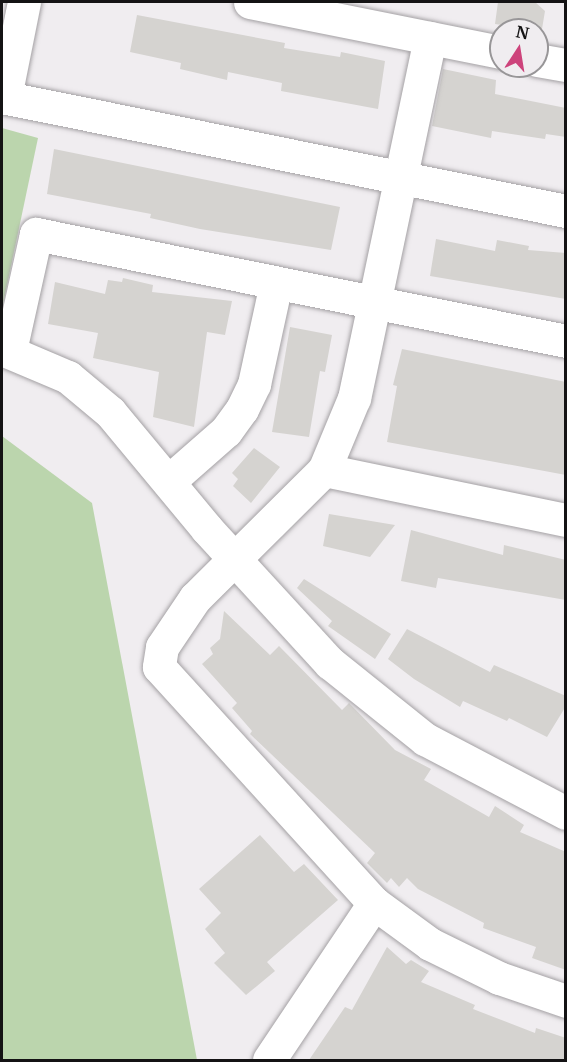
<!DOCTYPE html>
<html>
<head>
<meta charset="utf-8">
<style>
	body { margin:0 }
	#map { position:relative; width:567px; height:1062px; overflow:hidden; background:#f0edf0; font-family:Merriweather,serif }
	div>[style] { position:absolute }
	.green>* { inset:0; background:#bbd5ad }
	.building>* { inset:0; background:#d5d3d0 }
	.roads { filter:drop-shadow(0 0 2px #a4a1a4) drop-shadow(0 0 2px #a4a1a4) }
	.minor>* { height:33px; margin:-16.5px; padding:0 16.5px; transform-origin:16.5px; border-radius:16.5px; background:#fff }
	span { translate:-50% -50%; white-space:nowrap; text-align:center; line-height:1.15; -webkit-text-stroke:5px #f0edf0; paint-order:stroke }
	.frame { position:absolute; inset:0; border:3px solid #141314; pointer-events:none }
	.north { position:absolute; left:489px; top:18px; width:60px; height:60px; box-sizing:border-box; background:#f0edf0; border:2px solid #989698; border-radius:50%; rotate:12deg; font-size:16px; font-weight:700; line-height:24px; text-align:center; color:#141314 }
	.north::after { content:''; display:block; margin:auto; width:21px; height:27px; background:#cd437b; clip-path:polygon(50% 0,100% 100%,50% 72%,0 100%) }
</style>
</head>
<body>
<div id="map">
	<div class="green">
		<i style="clip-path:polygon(2px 128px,38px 138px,2px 309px)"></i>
		<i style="clip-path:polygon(2px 436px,92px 503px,197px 1060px,2px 1060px)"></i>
	</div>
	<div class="building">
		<i style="clip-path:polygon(498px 2px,535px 2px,545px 11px,541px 35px,537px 30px,495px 24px)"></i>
		<i style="clip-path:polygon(137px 15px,285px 43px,284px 48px,340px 57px,341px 52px,385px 61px,378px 109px,281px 91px,282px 83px,228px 72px,227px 80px,180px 69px,181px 63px,130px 52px)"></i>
		<i style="clip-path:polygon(443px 69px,496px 80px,495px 94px,566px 108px,566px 137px,546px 134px,545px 139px,492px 131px,491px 138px,432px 126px)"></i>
		<i style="clip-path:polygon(54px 149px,340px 207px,331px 250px,200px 229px,150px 218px,151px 214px,47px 194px)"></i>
		<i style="clip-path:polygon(436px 239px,495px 251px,497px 240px,529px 246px,528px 250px,566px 253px,566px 299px,430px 276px)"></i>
		<i style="clip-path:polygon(123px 278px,153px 285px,152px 292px,232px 301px,225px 335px,207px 332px,194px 427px,153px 417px,159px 372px,93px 358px,98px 333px,48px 324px,55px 282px,105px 294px,108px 280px,122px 282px)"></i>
		<i style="clip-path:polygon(290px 327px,332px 335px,325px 372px,320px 371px,309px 437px,272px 432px)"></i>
		<i style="clip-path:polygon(402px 349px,566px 382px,566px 475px,387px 442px,397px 386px,393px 385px)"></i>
		<i style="clip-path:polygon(254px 448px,280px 467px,251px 503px,233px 486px,238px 479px,232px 473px)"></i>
		<i style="clip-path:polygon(329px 514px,395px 525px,370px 557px,323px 546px)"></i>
		<i style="clip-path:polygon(411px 530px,503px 555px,504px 545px,566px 560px,566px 600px,438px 578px,436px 588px,401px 581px)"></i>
		<i style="clip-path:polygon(304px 579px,391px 634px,375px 659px,328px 626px,332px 621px,297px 588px)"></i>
		<i style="clip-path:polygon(224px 611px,270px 655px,279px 646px,342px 710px,349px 703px,395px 750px,431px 769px,424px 780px,489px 817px,495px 806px,524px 825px,520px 832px,566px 852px,566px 970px,532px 958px,536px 947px,483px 928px,484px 923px,418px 889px,407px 878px,399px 887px,391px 878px,387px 883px,367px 863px,375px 853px,250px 734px,252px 731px,232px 708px,237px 703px,202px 664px,213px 654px,210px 648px,220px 639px)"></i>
		<i style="clip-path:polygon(407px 629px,490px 672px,494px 665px,566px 696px,566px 706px,547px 737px,509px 718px,507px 721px,463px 701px,460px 707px,414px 679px,388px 659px)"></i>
		<i style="clip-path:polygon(260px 835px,294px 872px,304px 864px,338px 900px,267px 962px,275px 971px,246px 995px,214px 963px,225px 953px,205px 929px,221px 913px,199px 889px)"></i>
		<i style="clip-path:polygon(387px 947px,406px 964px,411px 960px,429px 971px,421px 982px,475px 1005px,473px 1009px,535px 1033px,536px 1028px,566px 1038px,566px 1060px,309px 1060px,345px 1007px,352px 1010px)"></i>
	</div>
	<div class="roads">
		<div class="minor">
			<i style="left:250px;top:2px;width:256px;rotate:11.3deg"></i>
			<i style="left:430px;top:38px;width:368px;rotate:101.9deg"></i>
			<i style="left:354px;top:398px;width:78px;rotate:112.6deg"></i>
			<i style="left:324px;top:470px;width:182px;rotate:135.2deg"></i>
			<i style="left:195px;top:598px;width:59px;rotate:124deg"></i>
			<i style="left:162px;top:647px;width:20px;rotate:99deg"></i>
			<i style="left:159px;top:667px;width:319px;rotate:47.7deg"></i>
			<i style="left:374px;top:903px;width:69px;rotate:36.2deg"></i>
			<i style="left:430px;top:944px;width:77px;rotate:26.2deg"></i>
			<i style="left:499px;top:978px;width:71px;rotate:18.9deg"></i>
			<i style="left:537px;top:60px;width:29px;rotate:10deg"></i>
			<i style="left:2px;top:97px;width:575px;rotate:11.43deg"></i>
			<i style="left:5px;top:97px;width:97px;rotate:-78.7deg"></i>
			<i style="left:2px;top:349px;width:72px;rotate:23deg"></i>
			<i style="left:68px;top:377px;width:55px;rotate:39.8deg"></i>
			<i style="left:110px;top:412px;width:152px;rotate:50.3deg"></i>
			<i style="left:207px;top:529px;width:182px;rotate:47.5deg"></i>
			<i style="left:330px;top:663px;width:122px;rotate:38.7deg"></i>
			<i style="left:425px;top:739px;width:159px;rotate:27.7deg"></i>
			<i style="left:10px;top:351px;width:120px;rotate:-77.5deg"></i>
			<i style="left:36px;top:234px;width:541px;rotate:11.41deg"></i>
			<i style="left:324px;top:470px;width:247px;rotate:11.7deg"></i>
			<i style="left:169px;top:481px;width:76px;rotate:-41.3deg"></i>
			<i style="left:226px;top:431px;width:27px;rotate:-54deg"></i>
			<i style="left:242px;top:409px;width:28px;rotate:-64deg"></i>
			<i style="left:254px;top:384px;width:103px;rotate:-77.7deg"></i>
			<i style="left:269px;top:1060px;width:189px;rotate:-56.2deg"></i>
		</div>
	</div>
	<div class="frame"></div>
	<div class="north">N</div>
</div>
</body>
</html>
